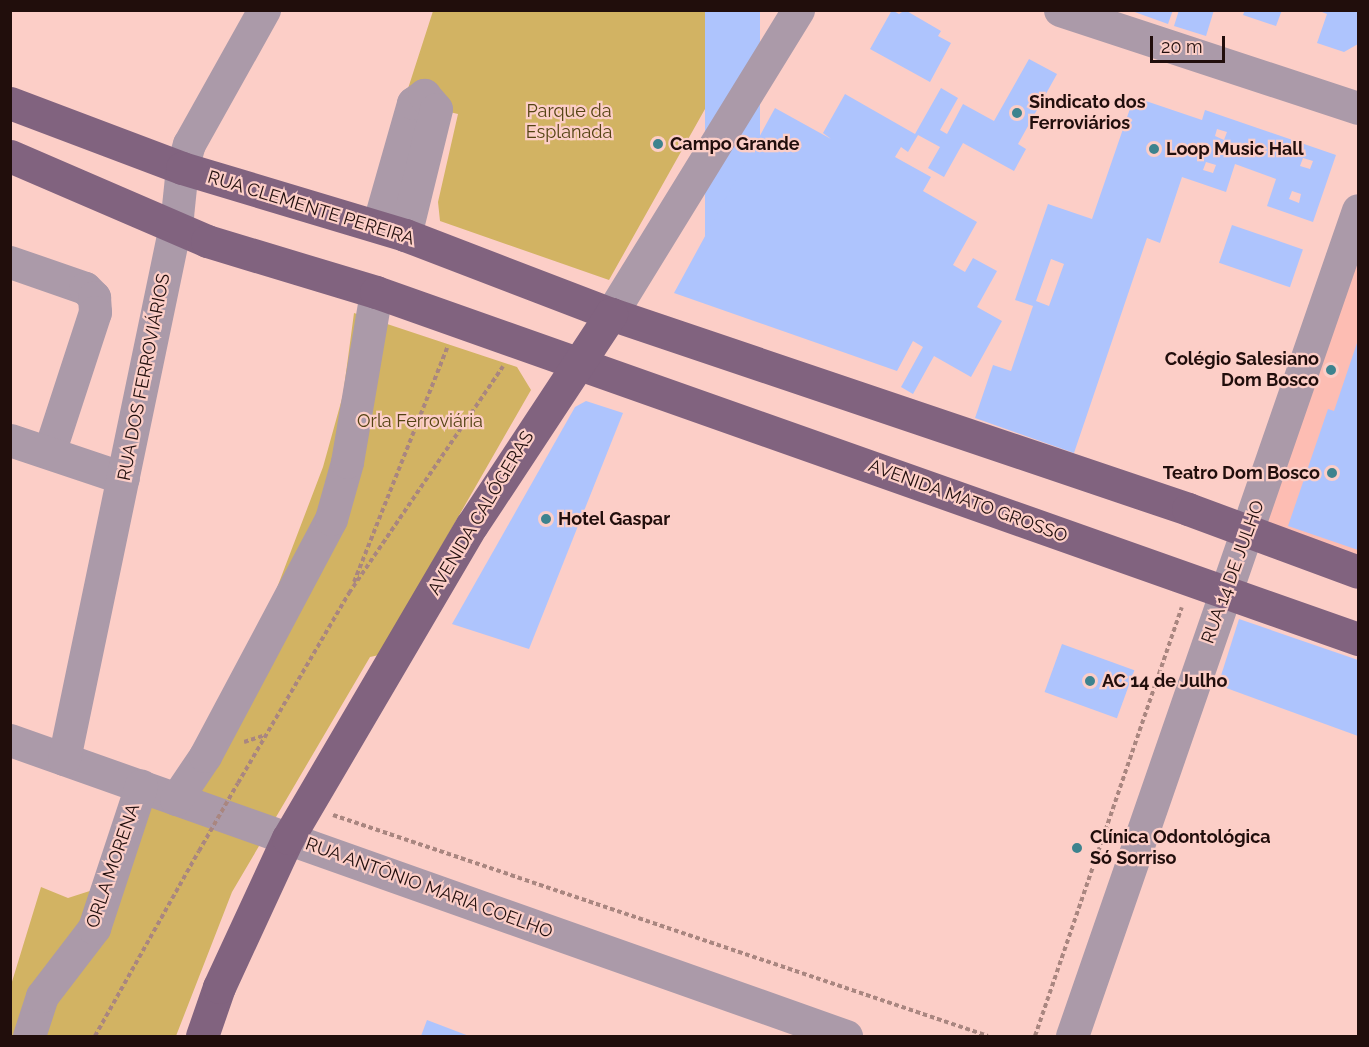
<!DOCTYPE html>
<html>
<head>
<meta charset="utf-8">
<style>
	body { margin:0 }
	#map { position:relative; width:1369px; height:1047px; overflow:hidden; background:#fccec7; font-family:Raleway,sans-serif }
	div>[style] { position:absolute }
	.built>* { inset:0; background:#fdbdb3 }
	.green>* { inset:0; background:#d2b363 }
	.building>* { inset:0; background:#aec4fd; transform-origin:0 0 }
	.path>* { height:4px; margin-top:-2px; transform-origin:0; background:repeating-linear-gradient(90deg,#a98680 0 4.5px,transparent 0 7.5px) }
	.minor>* { height:33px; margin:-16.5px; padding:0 16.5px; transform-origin:16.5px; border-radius:16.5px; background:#ab9aa9 }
	.major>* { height:33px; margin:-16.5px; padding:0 16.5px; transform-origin:16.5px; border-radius:16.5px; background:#81637f }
	.path-bridge>* { height:4px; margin-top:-2px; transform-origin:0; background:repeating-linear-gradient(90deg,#a98680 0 4.5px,transparent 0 7.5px) }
	.dots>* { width:16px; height:16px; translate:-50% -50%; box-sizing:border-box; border:3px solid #fccec7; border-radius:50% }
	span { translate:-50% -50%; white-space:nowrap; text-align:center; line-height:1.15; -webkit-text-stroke:4.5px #fccec7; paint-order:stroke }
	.poi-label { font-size:18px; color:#210e0c; font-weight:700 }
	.left { translate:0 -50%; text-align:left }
	.right { translate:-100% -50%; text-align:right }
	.park-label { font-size:18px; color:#544313 }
	.street-label { font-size:18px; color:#210e0c }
	.frame { position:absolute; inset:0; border:12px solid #210e0c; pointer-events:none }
	.scale { position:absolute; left:1150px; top:36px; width:75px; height:27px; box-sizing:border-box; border:3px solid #210e0c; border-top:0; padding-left:8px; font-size:18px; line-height:21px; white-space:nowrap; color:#210e0c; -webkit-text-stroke:4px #fccec7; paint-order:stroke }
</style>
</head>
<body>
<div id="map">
	<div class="built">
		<i style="clip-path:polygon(1358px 210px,1358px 572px,1249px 530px)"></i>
	</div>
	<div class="green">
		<i style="clip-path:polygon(433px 11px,760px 11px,609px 280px,440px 221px,438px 202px,458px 114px,404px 101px)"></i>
		<i style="clip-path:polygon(354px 313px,517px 367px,531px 390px,379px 655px,370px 657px,232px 892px,176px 1036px,11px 1036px,11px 985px,41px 887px,68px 898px,99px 888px,121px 828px,198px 755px,256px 643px,323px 467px,343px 395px)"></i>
	</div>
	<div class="building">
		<i style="left:705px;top:10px;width:55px;height:282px"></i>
		<i style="clip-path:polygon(892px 10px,899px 14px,905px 10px,941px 31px,938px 36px,951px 43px,930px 82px,870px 49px)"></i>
		<i style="clip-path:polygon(1129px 10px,1173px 10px,1168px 24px)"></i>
		<i style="clip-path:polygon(1179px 10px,1214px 10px,1206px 36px,1174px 26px)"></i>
		<i style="clip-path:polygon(1245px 10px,1282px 10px,1276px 26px,1243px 15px)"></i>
		<i style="clip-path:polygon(1317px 10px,1358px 10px,1358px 44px,1344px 52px,1317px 43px,1327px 14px)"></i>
		<i style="clip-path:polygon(1029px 59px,1057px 74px,1018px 144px,1026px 149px,1014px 171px,963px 143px,944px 177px,928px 168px,940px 147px,918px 135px,908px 152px,901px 147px,895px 157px,931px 177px,923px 191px,977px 222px,953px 265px,965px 272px,973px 258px,997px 271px,977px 307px,1002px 321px,971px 377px,934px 356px,913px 394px,901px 387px,923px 347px,913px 341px,897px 371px,674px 293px,775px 108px,831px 139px,823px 133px,845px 94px,915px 134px,941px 88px,958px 98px,940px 130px,947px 134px,963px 104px,994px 121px)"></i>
		<i style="clip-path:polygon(evenodd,1134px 97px,1202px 120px,1205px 110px,1336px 155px,1313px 222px,1267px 206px,1276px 179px,1235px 164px,1226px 192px,1182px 177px,1160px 243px,1147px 238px,1074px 453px,975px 418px,993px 365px,1011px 371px,1033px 306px,1015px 300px,1048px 204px,1092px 219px,1134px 97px,1217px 129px,1227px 132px,1224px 140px,1215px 136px,1217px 129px,1134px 97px,1303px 158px,1313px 161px,1310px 169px,1300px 166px,1303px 158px,1134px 97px,1206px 162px,1216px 165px,1213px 173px,1203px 170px,1206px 162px,1134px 97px,1292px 191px,1301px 194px,1299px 203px,1289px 199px,1292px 191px,1134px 97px,1051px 259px,1064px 264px,1049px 306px,1036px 301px,1051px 259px)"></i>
		<i style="left:1232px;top:225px;width:75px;height:40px;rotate:19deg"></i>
		<i style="clip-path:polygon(1358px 340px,1358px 550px,1288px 526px,1328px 409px,1334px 411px)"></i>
		<i style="clip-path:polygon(586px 401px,623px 413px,529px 649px,452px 624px,575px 407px)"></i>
		<i style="clip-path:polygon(1239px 619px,1358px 660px,1358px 736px,1218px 685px)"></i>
		<i style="left:1062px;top:644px;width:77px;height:51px;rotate:20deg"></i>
		<i style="clip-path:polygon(427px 1020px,469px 1036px,421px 1036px)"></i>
	</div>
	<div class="path">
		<i style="left:354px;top:582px;width:252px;rotate:-68.3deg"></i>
		<i style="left:244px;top:742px;width:23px;rotate:-18deg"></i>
		<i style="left:238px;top:783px;width:220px;rotate:-59.7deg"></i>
		<i style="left:349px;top:593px;width:274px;rotate:-55.8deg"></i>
		<i style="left:333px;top:815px;width:691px;rotate:18.64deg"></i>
		<i style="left:95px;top:1036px;width:212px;rotate:-60.7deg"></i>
		<i style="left:1035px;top:1036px;width:453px;rotate:-71.1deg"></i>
	</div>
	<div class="minor">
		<i style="left:1060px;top:10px;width:314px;rotate:18.2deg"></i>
		<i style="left:378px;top:226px;width:128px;rotate:-74.1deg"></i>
		<i style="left:413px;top:103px;width:14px;rotate:-36deg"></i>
		<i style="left:424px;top:95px;width:18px;rotate:49deg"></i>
		<i style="left:436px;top:109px;width:130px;rotate:103.8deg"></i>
		<i style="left:10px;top:262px;width:79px;rotate:19.1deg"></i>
		<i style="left:85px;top:288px;width:13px;rotate:45deg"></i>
		<i style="left:94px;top:297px;width:15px;rotate:86deg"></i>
		<i style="left:95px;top:312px;width:148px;rotate:108.1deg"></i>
		<i style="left:611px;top:314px;width:357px;rotate:-58.4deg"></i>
		<i style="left:10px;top:440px;width:119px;rotate:18.6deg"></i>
		<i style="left:10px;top:740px;width:887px;rotate:19.5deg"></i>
		<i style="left:64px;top:759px;width:555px;rotate:-78.24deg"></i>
		<i style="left:177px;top:216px;width:48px;rotate:-84.1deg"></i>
		<i style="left:182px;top:168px;width:25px;rotate:-74deg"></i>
		<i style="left:189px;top:144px;width:154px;rotate:-60.8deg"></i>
		<i style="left:176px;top:799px;width:52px;rotate:-56deg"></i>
		<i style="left:205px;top:756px;width:268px;rotate:-62deg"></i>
		<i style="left:331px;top:519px;width:59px;rotate:-74.3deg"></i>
		<i style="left:347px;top:462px;width:172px;rotate:-80.3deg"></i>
		<i style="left:29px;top:1036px;width:42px;rotate:-72deg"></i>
		<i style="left:42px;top:996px;width:86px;rotate:-52.6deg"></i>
		<i style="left:94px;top:928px;width:150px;rotate:-71.7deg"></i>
		<i style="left:1072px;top:1036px;width:874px;rotate:-70.9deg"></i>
	</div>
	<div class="major">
		<i style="left:10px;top:103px;width:184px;rotate:20.7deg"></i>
		<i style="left:182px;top:168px;width:233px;rotate:16.7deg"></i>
		<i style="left:405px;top:235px;width:221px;rotate:21deg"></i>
		<i style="left:611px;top:314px;width:609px;rotate:18.67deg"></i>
		<i style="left:1188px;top:509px;width:181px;rotate:20.3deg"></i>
		<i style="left:10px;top:156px;width:215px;rotate:23.3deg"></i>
		<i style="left:207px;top:241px;width:177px;rotate:16.8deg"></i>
		<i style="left:376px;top:292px;width:1042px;rotate:19.46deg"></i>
		<i style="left:202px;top:1036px;width:52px;rotate:-70.9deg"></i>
		<i style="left:219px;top:987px;width:164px;rotate:-65.2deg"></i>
		<i style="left:288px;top:838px;width:363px;rotate:-59.6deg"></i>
		<i style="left:472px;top:525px;width:253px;rotate:-56.6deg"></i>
	</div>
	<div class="path-bridge">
		<i style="left:199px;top:851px;width:78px;rotate:-60.2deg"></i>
	</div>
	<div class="dots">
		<i style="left:1017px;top:113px;background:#3d838e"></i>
		<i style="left:658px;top:144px;background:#3d838e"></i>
		<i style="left:1154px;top:149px;background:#3d838e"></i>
		<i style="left:1331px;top:370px;background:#3d838e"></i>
		<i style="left:1332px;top:473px;background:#3d838e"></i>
		<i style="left:546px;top:519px;background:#3d838e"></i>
		<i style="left:1090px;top:681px;background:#3d838e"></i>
		<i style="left:1077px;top:848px;background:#3d838e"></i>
	</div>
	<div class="poi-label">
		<span class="left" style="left:1029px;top:113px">Sindicato dos<br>Ferroviários</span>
		<span class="left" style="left:670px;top:144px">Campo Grande</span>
		<span class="left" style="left:1166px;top:149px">Loop Music Hall</span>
		<span class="right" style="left:1319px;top:370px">Colégio Salesiano<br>Dom Bosco</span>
		<span class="right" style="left:1320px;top:473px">Teatro Dom Bosco</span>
		<span class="left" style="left:558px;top:519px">Hotel Gaspar</span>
		<span class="left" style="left:1102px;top:681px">AC 14 de Julho</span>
		<span class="left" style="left:1090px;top:848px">Clínica Odontológica<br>Só Sorriso</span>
	</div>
	<div class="park-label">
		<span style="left:569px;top:122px">Parque da<br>Esplanada</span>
		<span style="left:420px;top:421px">Orla Ferroviária</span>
	</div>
	<div class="street-label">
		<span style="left:311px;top:208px;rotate:17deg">RUA CLEMENTE PEREIRA</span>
		<span style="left:144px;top:377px;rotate:-79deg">RUA DOS FERROVIÁRIOS</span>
		<span style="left:968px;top:501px;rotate:20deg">AVENIDA MATO GROSSO</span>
		<span style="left:481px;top:513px;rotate:-59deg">AVENIDA CALÓGERAS</span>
		<span style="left:1233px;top:572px;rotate:-70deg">RUA 14 DE JULHO</span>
		<span style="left:113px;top:866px;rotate:-71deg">ORLA MORENA</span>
		<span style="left:429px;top:888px;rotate:20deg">RUA ANTÔNIO MARIA COELHO</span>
	</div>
	<div class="frame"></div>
	<div class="scale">20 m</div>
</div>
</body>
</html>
